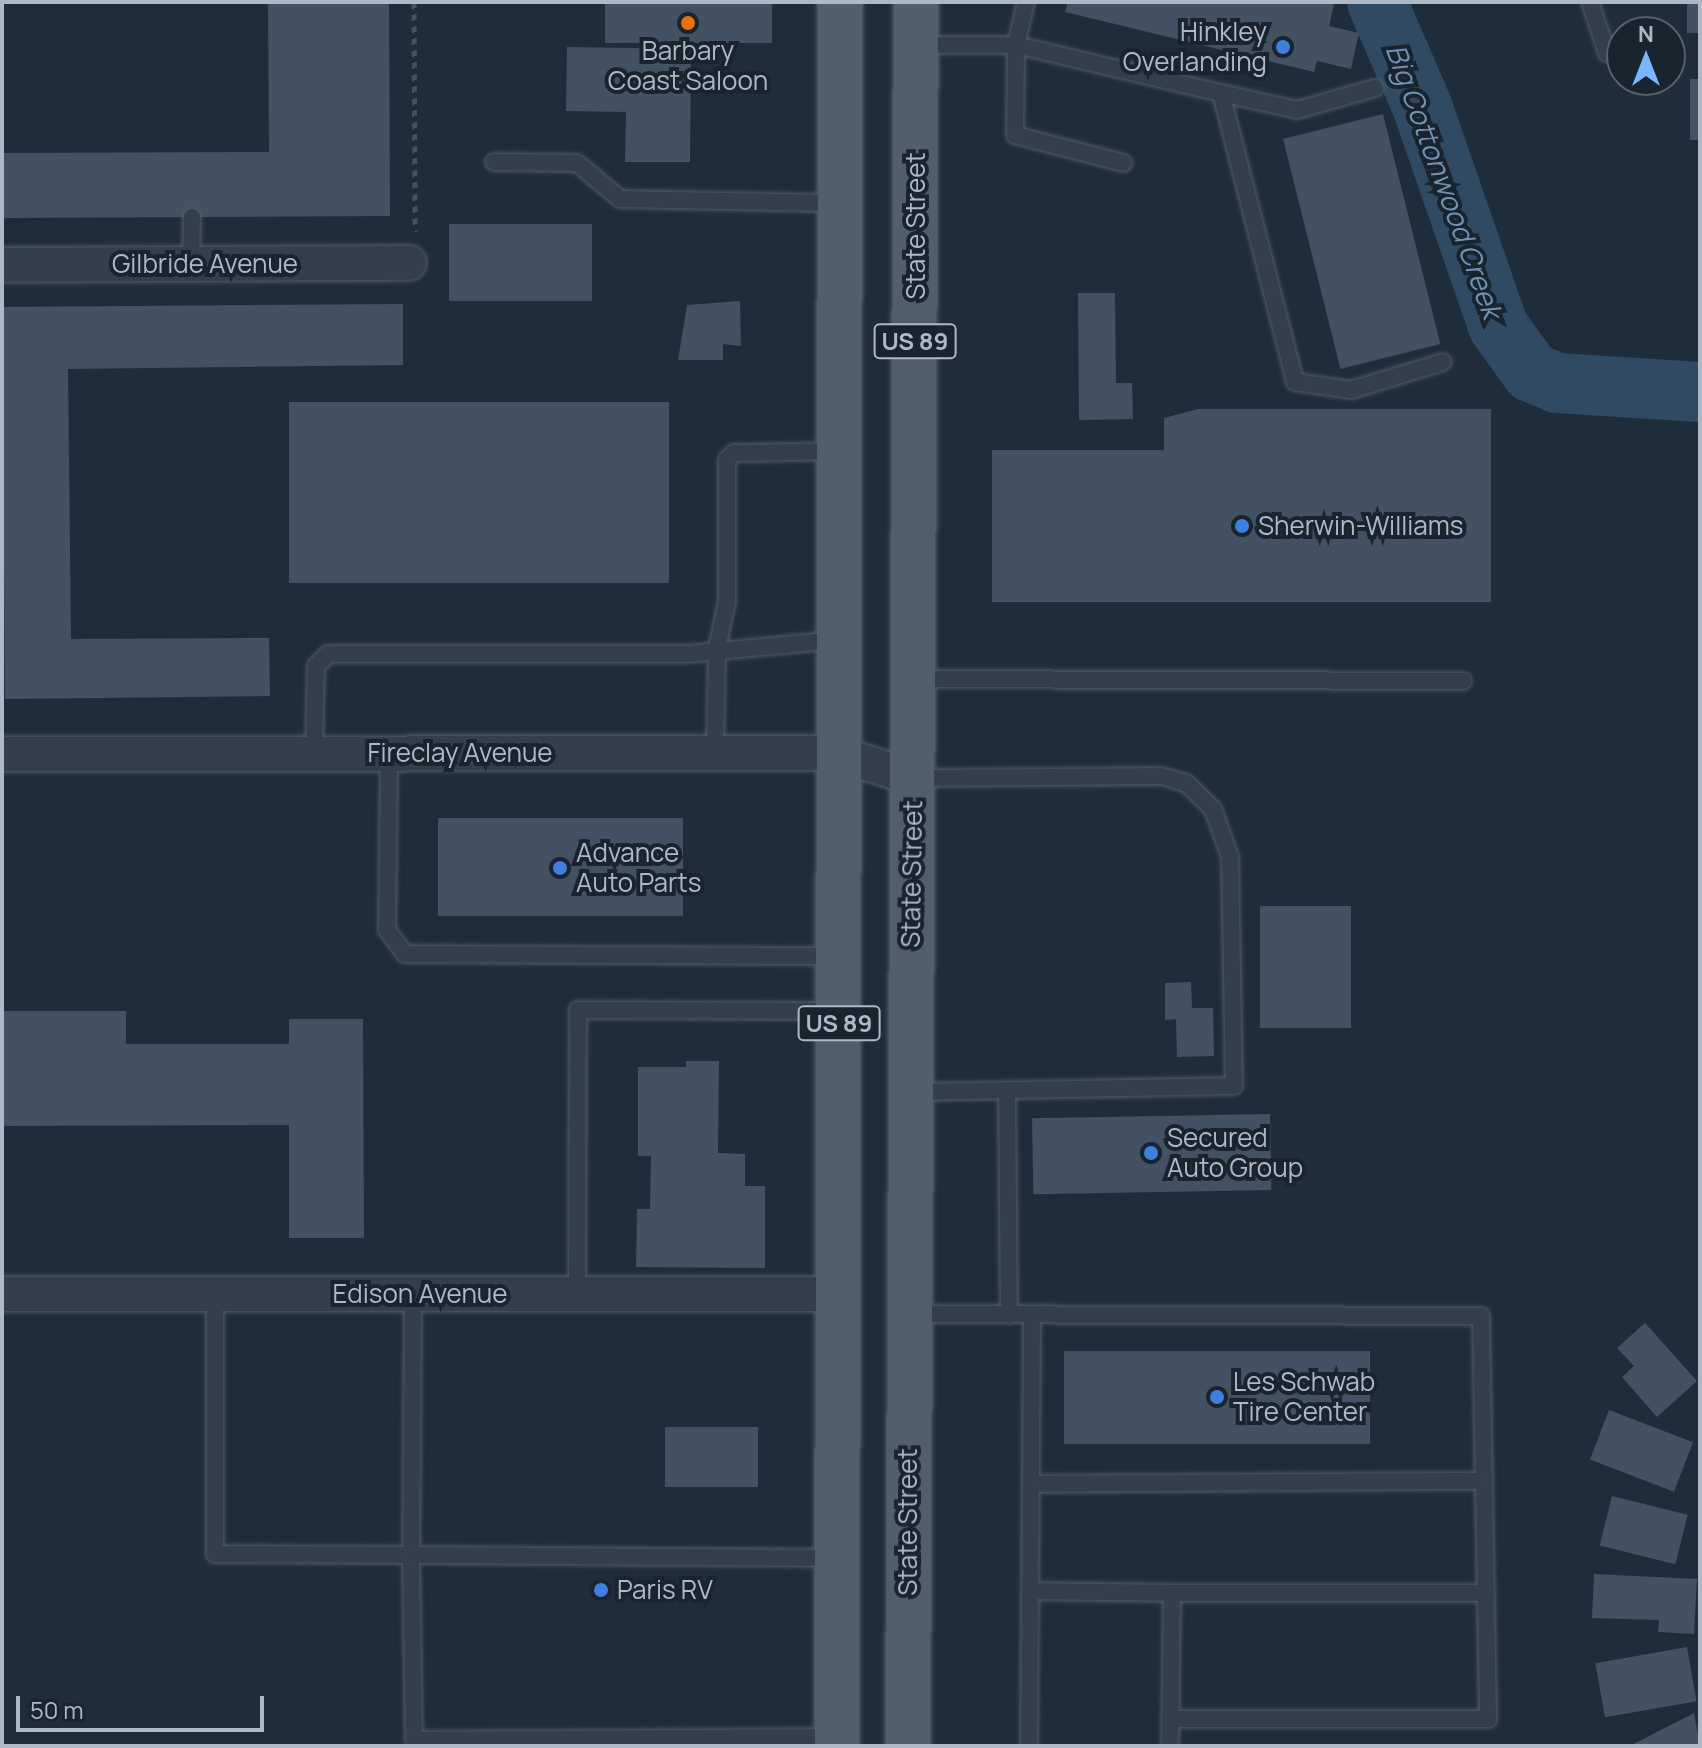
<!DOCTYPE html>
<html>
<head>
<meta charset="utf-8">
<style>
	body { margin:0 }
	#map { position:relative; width:1702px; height:1748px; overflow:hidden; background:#1f2d3b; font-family:Manrope,sans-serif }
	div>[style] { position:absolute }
	.river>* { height:60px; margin:-30px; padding:0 30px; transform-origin:30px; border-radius:30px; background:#314a63 }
	.building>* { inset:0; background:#425262; transform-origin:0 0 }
	.path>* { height:5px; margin-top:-2.5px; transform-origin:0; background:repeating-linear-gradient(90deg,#3c5656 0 6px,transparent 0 12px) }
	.roads { filter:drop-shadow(0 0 2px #515c68) drop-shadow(0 0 2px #515c68) }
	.service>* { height:16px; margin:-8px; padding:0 8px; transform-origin:8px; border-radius:8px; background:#333f4b }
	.minor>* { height:34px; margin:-17px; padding:0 17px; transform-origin:17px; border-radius:17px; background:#333f4b }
	.primary>* { height:44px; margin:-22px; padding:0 22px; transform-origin:22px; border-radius:22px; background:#515e6b }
	.dots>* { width:22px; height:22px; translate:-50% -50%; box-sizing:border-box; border:4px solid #19242f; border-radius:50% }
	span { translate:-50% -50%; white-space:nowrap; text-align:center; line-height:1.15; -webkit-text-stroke:8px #19242f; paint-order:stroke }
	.shield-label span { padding:2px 6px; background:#19242f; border:2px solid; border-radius:6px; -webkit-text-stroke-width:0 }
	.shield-label { font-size:24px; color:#aeb9c7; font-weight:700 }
	.poi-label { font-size:26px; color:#aeb9c7 }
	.right { translate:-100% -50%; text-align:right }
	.left { translate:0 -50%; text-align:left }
	.street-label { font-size:26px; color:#aeb9c7 }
	.water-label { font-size:28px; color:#7392b2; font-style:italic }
	.frame { position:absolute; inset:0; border:4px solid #aeb9c7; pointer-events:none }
	.north { position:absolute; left:1606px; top:16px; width:80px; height:80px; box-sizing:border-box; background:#19242f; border:2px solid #55606c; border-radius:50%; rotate:0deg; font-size:22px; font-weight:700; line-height:32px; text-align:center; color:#aeb9c7 }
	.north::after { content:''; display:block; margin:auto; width:28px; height:36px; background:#7bb7ff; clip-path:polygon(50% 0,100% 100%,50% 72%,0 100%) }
	.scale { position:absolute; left:16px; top:1696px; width:248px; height:36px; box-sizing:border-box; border:4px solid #aeb9c7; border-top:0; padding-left:10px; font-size:24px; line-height:28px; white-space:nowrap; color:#aeb9c7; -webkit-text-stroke:6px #19242f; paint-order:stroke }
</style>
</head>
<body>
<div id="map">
	<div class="river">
		<i style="left:1377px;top:2px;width:113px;rotate:66.6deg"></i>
		<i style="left:1422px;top:106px;width:233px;rotate:70.9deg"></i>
		<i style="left:1498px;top:326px;width:57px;rotate:54.3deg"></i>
		<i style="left:1531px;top:372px;width:28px;rotate:23deg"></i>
		<i style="left:1557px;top:383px;width:143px;rotate:3.6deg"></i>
	</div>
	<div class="building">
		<i style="clip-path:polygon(268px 2px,389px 2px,390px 216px,2px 218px,2px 153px,269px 152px)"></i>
		<i style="left:605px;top:2px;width:167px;height:41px"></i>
		<i style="clip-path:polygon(1068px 2px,1327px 2px,1334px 5px,1329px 26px,1359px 33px,1351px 69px,1317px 61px,1314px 72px,1065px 12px)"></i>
		<i style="left:1687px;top:2px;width:13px;height:31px"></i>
		<i style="clip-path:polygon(567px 47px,691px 49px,690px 162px,625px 162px,626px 112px,566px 111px)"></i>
		<i style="left:1690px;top:79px;width:10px;height:61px"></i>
		<i style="left:1383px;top:114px;width:237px;height:103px;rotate:76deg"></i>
		<i style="left:449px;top:224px;width:143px;height:77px"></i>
		<i style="clip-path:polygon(1078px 293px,1115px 293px,1116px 383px,1132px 383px,1133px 419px,1079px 420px)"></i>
		<i style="clip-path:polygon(740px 301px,741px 346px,723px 344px,723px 360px,678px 360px,687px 305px)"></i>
		<i style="clip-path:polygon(403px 304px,403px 365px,68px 369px,71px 639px,269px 638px,270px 696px,5px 699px,2px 307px)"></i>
		<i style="left:669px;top:402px;width:181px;height:380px;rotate:90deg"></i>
		<i style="clip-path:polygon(1198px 409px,1491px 409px,1491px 602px,992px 602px,992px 450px,1164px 450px,1164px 418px)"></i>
		<i style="left:683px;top:818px;width:98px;height:245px;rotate:90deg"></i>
		<i style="left:1260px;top:906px;width:91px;height:122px"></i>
		<i style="clip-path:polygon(1191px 982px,1192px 1008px,1213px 1008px,1214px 1056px,1177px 1057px,1176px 1019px,1165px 1020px,1165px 983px)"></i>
		<i style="clip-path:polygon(2px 1011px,126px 1011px,126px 1044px,289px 1044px,289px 1019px,363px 1019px,364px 1238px,289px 1238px,289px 1125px,2px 1126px)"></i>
		<i style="clip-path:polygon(686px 1061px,719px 1061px,718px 1153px,745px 1154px,745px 1186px,765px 1186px,765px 1268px,636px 1267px,637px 1209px,650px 1209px,651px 1156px,638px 1156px,638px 1067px,686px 1067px)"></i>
		<i style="left:1270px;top:1114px;width:76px;height:238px;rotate:89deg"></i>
		<i style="clip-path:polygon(1645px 1323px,1697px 1381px,1657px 1417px,1622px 1377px,1634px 1366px,1617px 1348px)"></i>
		<i style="left:1064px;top:1351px;width:306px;height:93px"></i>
		<i style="left:1609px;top:1410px;width:90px;height:53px;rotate:21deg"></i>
		<i style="left:665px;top:1427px;width:93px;height:60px"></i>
		<i style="left:1612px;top:1496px;width:78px;height:51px;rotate:14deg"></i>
		<i style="clip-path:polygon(1594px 1574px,1697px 1579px,1694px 1634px,1658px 1632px,1659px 1620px,1592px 1618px)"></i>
		<i style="left:1687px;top:1647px;width:55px;height:93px;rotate:80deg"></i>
		<i style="clip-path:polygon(1694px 1713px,1700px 1746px,1630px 1746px)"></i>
	</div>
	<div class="path">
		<i style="left:414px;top:2px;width:229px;rotate:89.7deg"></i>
	</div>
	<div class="roads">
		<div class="service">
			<i style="left:1026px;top:2px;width:44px;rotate:103.1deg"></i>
			<i style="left:1016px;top:45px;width:90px;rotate:90.6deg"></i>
			<i style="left:1015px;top:135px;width:112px;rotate:14.5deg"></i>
			<i style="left:1590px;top:2px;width:54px;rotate:71.6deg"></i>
			<i style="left:918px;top:45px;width:98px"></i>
			<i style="left:1016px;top:45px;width:211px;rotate:13.2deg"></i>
			<i style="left:1221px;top:93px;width:298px;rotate:75.6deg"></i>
			<i style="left:1295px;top:382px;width:57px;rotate:8.1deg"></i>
			<i style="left:1351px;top:390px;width:96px;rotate:-16.9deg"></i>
			<i style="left:1221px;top:93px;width:78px;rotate:12.6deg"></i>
			<i style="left:1297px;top:110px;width:81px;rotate:-15.8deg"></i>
			<i style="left:494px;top:162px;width:83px;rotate:0.7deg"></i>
			<i style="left:577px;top:163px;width:56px;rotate:39.9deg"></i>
			<i style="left:620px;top:199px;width:218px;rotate:1.1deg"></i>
			<i style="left:191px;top:263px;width:46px;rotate:-88.8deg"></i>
			<i style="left:916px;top:679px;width:547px;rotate:0.21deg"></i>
			<i style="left:389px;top:752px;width:178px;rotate:90.6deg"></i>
			<i style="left:387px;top:930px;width:30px;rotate:53deg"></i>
			<i style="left:405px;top:954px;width:432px;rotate:0.3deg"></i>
			<i style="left:314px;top:753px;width:87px;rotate:-88.7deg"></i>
			<i style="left:316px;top:666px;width:17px;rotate:-45deg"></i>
			<i style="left:328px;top:654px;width:359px"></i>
			<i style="left:687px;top:654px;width:151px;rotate:-5.3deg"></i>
			<i style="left:715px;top:753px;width:104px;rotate:-88.9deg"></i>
			<i style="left:717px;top:649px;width:49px;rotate:-78.2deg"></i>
			<i style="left:727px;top:601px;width:141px;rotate:-90deg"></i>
			<i style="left:727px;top:460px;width:10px;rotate:-45deg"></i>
			<i style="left:734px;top:453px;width:102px;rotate:-1.1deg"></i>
			<i style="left:1007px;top:1091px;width:224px;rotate:89.5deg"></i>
			<i style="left:914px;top:1092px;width:320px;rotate:-1.1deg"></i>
			<i style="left:1234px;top:1086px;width:229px;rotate:-91deg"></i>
			<i style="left:1230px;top:857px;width:51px;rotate:-109.5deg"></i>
			<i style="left:1213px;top:809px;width:37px;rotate:-136deg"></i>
			<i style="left:1186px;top:783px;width:26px;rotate:-164deg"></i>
			<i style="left:1161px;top:776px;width:245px;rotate:179.5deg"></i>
			<i style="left:215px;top:1294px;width:260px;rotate:90deg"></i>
			<i style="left:215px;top:1554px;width:196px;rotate:0.3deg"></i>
			<i style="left:411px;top:1555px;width:185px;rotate:89.1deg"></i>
			<i style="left:414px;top:1740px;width:421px;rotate:-0.4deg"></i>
			<i style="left:413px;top:1294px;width:261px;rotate:90.4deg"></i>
			<i style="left:411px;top:1555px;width:425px;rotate:0.4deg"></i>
			<i style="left:577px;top:1294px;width:284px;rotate:-89.8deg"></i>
			<i style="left:578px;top:1010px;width:258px;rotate:0.2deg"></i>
			<i style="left:912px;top:1314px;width:569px;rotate:0.2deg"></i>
			<i style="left:1481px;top:1316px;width:403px;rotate:89deg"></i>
			<i style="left:1488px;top:1719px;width:318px;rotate:180deg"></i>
			<i style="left:1032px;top:1484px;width:452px;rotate:-0.4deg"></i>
			<i style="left:1032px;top:1591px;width:140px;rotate:0.8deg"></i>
			<i style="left:1172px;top:1593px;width:153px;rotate:90.7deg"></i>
			<i style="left:1172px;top:1593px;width:314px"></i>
			<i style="left:1029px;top:1746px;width:431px;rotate:-89.6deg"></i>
		</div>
		<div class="minor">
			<i style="left:2px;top:265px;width:407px;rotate:-0.3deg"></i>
			<i style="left:2px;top:754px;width:834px;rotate:-0.07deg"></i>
			<i style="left:836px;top:753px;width:82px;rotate:17.8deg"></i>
			<i style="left:2px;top:1294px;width:837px"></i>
		</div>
		<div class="primary">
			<i style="left:837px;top:1746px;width:1744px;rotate:-89.9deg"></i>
			<i style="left:908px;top:1746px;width:1744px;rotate:-89.74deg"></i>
		</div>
	</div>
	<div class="dots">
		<i style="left:688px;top:23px;background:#e8710a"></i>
		<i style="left:1283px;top:47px;background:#3f7fe0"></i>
		<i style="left:1242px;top:526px;background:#3f7fe0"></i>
		<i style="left:560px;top:868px;background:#3f7fe0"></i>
		<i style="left:1151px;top:1153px;background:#3f7fe0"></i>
		<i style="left:1217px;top:1397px;background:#3f7fe0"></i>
		<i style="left:601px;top:1590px;background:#3f7fe0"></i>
	</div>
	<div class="shield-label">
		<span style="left:915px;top:341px">US 89</span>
		<span style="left:839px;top:1023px">US 89</span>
	</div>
	<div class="poi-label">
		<span class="right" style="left:1267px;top:47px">Hinkley<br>Overlanding</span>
		<span style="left:688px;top:66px">Barbary<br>Coast Saloon</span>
		<span class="left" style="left:1258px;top:526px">Sherwin-Williams</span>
		<span class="left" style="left:576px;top:868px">Advance<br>Auto Parts</span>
		<span class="left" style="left:1167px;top:1153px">Secured<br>Auto Group</span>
		<span class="left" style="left:1233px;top:1397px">Les Schwab<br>Tire Center</span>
		<span class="left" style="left:617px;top:1590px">Paris RV</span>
	</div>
	<div class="street-label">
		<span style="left:916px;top:226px;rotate:-90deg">State Street</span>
		<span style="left:205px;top:264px">Gilbride Avenue</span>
		<span style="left:460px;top:753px">Fireclay Avenue</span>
		<span style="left:912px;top:874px;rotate:-89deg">State Street</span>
		<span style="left:420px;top:1294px">Edison Avenue</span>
		<span style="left:908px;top:1522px;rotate:-90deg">State Street</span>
	</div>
	<div class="water-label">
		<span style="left:1445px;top:181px;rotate:70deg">Big Cottonwood Creek</span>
	</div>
	<div class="frame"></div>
	<div class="north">N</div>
	<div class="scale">50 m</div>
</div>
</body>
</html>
